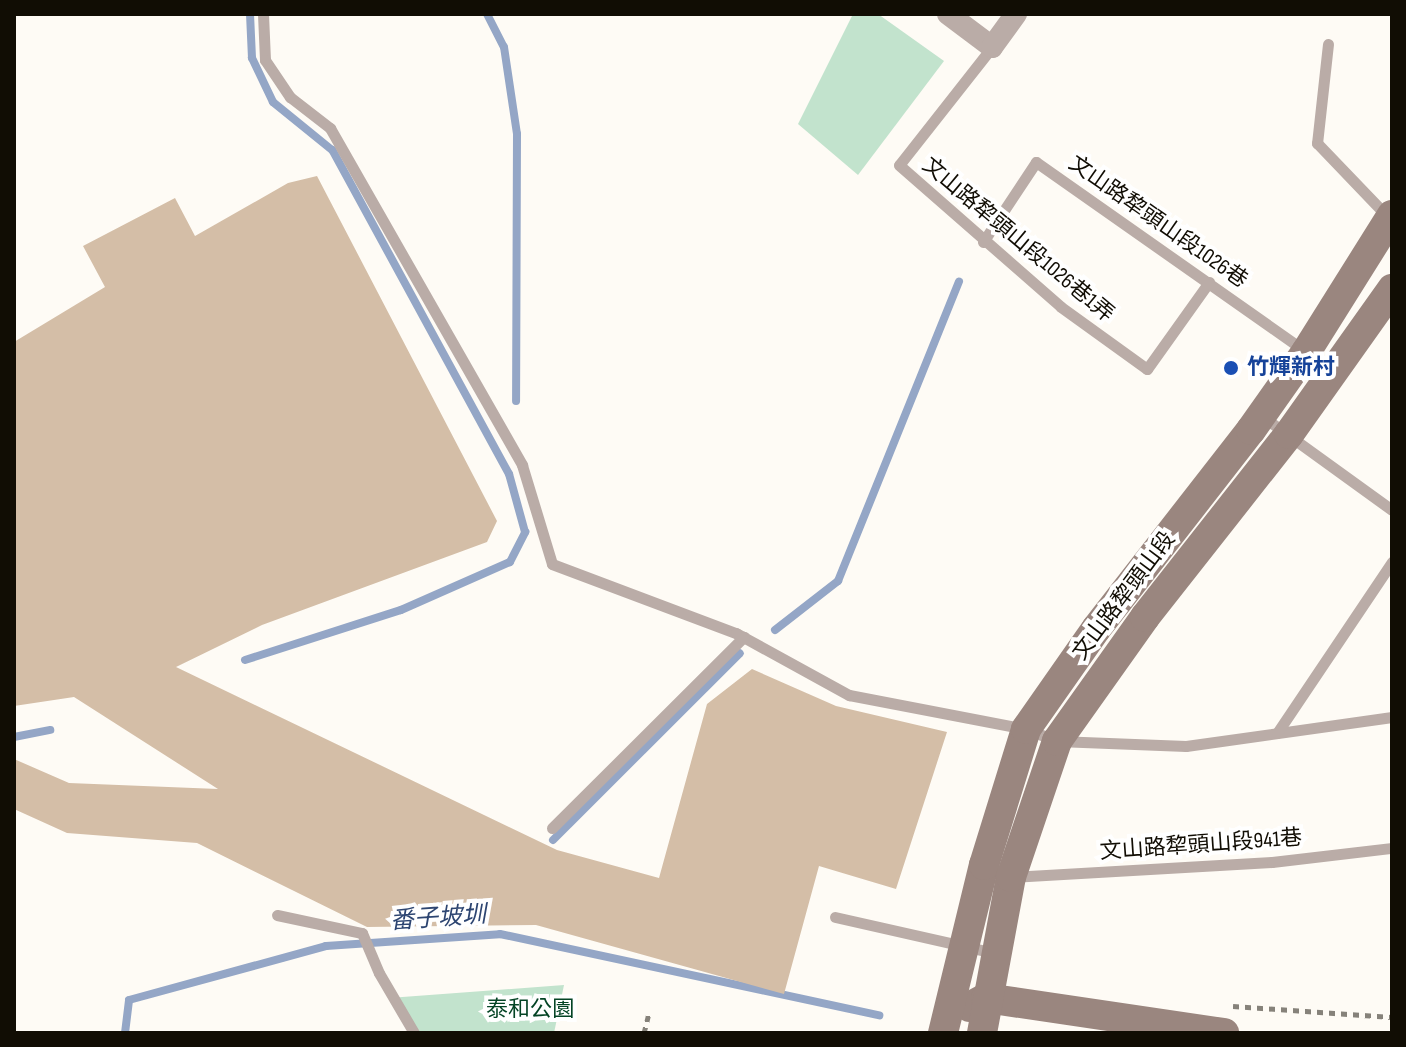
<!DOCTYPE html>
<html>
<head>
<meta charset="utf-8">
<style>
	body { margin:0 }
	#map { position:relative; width:1406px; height:1047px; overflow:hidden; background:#fefbf5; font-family:"Sofia Sans Condensed","Noto Sans TC",sans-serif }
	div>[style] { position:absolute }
	.green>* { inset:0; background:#c2e3cd }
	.stream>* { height:8px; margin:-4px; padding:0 4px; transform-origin:4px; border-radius:4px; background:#94a6c6 }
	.building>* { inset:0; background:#d4bea7 }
	.path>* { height:5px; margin-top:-2.5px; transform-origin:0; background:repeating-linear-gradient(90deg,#86827a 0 6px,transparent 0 12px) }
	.lane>* { height:11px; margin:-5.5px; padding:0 5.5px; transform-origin:5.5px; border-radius:5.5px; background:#baaca7 }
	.street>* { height:22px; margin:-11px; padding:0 11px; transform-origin:11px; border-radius:11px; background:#baaca7 }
	.secondary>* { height:30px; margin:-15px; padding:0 15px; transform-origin:15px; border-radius:15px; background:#9a867f }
	.dots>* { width:22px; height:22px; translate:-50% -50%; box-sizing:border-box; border:4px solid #fff; border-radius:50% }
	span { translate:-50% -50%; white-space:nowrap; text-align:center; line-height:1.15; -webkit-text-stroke:8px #fff; paint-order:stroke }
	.street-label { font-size:22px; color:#110d04 }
	.transit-label { font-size:22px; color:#164399; font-weight:700 }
	.left { translate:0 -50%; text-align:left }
	.park-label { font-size:22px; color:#044425 }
	.water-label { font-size:24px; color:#2d4571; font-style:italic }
	.frame { position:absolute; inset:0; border:16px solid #110d04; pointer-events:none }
</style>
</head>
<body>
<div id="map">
	<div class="green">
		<i style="clip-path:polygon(853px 14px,878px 14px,944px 61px,858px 175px,798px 124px)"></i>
		<i style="clip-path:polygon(564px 985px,554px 1033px,411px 1033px,389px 998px)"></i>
	</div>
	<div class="stream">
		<i style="left:487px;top:14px;width:37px;rotate:63deg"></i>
		<i style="left:504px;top:47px;width:88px;rotate:81.5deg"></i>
		<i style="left:517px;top:134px;width:267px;rotate:90.2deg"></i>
		<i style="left:775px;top:630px;width:80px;rotate:-37.9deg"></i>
		<i style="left:838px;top:581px;width:323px;rotate:-68deg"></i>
		<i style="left:245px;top:660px;width:164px;rotate:-17.8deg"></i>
		<i style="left:401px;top:610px;width:119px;rotate:-23.8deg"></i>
		<i style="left:510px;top:562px;width:34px;rotate:-63deg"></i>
		<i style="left:525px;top:532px;width:60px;rotate:-105.4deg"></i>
		<i style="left:509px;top:474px;width:369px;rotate:-118.6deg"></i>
		<i style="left:332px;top:150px;width:76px;rotate:-140.9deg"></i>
		<i style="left:273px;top:102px;width:49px;rotate:-115.5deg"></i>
		<i style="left:252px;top:58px;width:44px;rotate:-92.6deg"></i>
		<i style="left:14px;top:737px;width:37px;rotate:-11deg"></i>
		<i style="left:553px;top:840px;width:264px;rotate:-45deg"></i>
		<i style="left:125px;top:1033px;width:33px;rotate:-83deg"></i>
		<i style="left:129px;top:1000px;width:204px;rotate:-15.3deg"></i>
		<i style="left:326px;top:946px;width:174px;rotate:-3.9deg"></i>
		<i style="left:500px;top:934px;width:388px;rotate:12.1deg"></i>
	</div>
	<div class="building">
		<i style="clip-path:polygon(317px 176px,497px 521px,487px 542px,262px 625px,176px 667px,557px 850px,659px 878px,707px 704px,752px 669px,836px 706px,947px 732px,896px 889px,819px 866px,784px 994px,536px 925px,367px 927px,197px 843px,67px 833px,14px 809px,14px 759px,69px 783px,218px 789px,74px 697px,14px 706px,14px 342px,105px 287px,83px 246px,175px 198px,195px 236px,288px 183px)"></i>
	</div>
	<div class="path">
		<i style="left:1233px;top:1006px;width:159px;rotate:4deg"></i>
		<i style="left:644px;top:1033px;width:21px;rotate:-76deg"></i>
	</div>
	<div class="lane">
		<i style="left:263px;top:14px;width:46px;rotate:87.5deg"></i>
		<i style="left:265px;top:60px;width:45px;rotate:56deg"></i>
		<i style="left:290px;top:97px;width:51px;rotate:37.8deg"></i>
		<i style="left:330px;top:128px;width:388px;rotate:60.3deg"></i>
		<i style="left:522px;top:465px;width:103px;rotate:73.1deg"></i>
		<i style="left:552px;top:564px;width:197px;rotate:20.6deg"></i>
		<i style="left:736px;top:633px;width:129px;rotate:28.8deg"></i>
		<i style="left:849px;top:695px;width:180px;rotate:10.9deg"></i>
		<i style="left:1026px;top:729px;width:33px;rotate:21deg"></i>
		<i style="left:1057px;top:741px;width:129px;rotate:2.2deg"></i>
		<i style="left:1186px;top:746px;width:208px;rotate:-8deg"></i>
		<i style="left:1328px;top:44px;width:100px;rotate:96.3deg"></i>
		<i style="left:1317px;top:143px;width:103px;rotate:46.2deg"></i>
		<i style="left:992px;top:47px;width:150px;rotate:128.2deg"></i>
		<i style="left:899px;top:165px;width:215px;rotate:41.2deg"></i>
		<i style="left:1061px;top:307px;width:106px;rotate:35.8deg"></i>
		<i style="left:1147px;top:369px;width:107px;rotate:-54.5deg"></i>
		<i style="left:983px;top:242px;width:96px;rotate:-56.5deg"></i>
		<i style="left:1036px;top:162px;width:329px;rotate:35.1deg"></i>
		<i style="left:1262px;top:416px;width:160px;rotate:35.9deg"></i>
		<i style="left:1277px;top:733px;width:206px;rotate:-56.1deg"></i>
		<i style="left:552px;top:828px;width:271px;rotate:-44.9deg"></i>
		<i style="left:1012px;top:877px;width:260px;rotate:-3.3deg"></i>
		<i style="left:1272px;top:862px;width:121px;rotate:-6.7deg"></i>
		<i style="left:277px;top:915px;width:87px;rotate:12deg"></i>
		<i style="left:362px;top:933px;width:43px;rotate:67deg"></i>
		<i style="left:379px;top:973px;width:69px;rotate:59.7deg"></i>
		<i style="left:835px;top:917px;width:164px;rotate:12.7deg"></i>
	</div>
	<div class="street">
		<i style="left:948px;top:14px;width:55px;rotate:36.9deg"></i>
		<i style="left:992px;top:47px;width:41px;rotate:-54deg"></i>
	</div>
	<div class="secondary">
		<i style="left:969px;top:1007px;width:19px;rotate:-28deg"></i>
		<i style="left:986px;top:998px;width:241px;rotate:8.4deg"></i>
		<i style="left:943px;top:1033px;width:173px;rotate:-76.3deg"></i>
		<i style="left:984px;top:865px;width:142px;rotate:-72.8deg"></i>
		<i style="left:1026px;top:729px;width:122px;rotate:-55deg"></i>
		<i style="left:1096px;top:629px;width:252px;rotate:-52.1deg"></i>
		<i style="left:1251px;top:430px;width:95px;rotate:-54.8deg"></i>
		<i style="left:1306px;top:352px;width:162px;rotate:-57.9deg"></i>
		<i style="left:982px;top:1033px;width:159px;rotate:-79.5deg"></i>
		<i style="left:1011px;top:877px;width:144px;rotate:-71.3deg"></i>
		<i style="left:1057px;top:741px;width:152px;rotate:-54.6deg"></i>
		<i style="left:1145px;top:617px;width:233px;rotate:-51.8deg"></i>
		<i style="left:1289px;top:434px;width:178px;rotate:-54.6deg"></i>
	</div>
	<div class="dots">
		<i style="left:1231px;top:368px;background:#1a4fb4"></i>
	</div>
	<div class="street-label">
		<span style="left:1158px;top:222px;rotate:35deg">文山路犂頭山段1026巷</span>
		<span style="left:1018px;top:240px;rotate:40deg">文山路犂頭山段1026巷1弄</span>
		<span style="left:1124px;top:596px;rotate:-53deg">文山路犂頭山段</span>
		<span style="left:1201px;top:845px;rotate:-4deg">文山路犂頭山段941巷</span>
	</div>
	<div class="transit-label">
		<span class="left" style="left:1247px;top:368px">竹輝新村</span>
	</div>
	<div class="park-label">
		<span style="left:530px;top:1010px">泰和公園</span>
	</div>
	<div class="water-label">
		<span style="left:438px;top:918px;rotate:-4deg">番子坡圳</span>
	</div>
	<div class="frame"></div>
</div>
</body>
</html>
